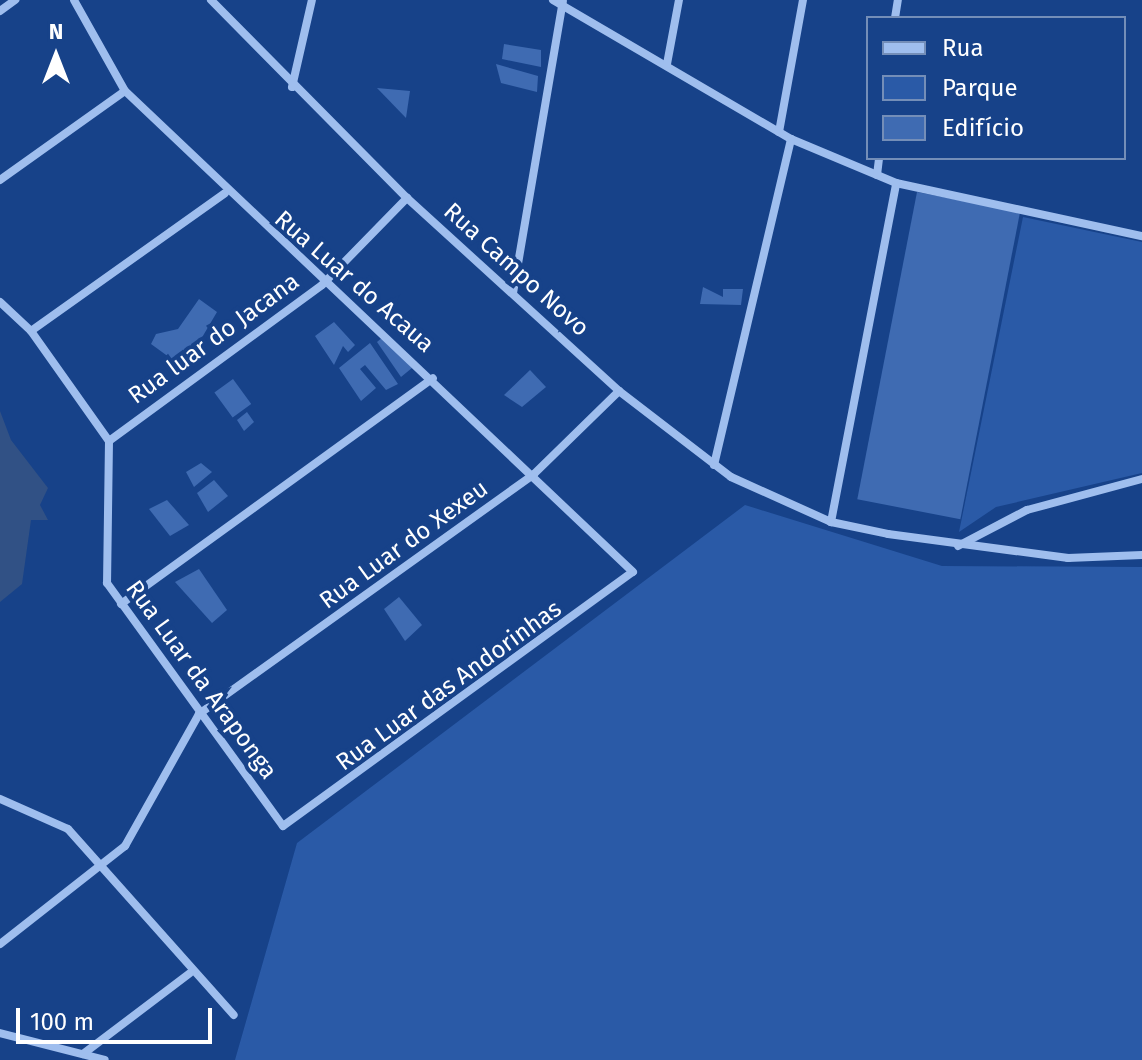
<!DOCTYPE html>
<html>
<head>
<meta charset="utf-8">
<style>
	body { margin:0 }
	#map { position:relative; width:1142px; height:1060px; overflow:hidden; background:#174289; font-family:"Fira Sans",sans-serif }
	div>[style] { position:absolute }
	.green>* { inset:0; background:#2a5aa7 }
	.water>* { inset:0; background:#315185 }
	.building>* { inset:0; background:#3f6bb2; transform-origin:0 0 }
	.minor>* { height:8px; margin:-4px; padding:0 4px; transform-origin:4px; border-radius:4px; background:#9fbeee }
	span { translate:-50% -50%; white-space:nowrap; text-align:center; line-height:1.15; -webkit-text-stroke:8px #174289; paint-order:stroke }
	.street-label { font-size:24px; color:#fff }
	.legend { position:absolute; left:866px; top:16px; width:260px; height:144px; box-sizing:border-box; background:#174289; border:2px solid #748eb8; margin:0; padding:10px 14px; list-style:none; font-size:24px; color:#fff }
	.legend li { display:flex; align-items:center; gap:16px; height:40px }
	.legend b { width:40px; border:2px solid #748eb8 }
	.north { position:absolute; left:16px; top:16px; width:80px; height:80px; -webkit-text-stroke:6px #174289; paint-order:stroke; rotate:0deg; font-size:22px; font-weight:700; line-height:32px; text-align:center; color:#fff }
	.north::after { content:''; display:block; margin:auto; width:28px; height:36px; background:#fff; clip-path:polygon(50% 0,100% 100%,50% 72%,0 100%) }
	.scale { position:absolute; left:16px; top:1008px; width:196px; height:36px; box-sizing:border-box; border:4px solid #fff; border-top:0; padding-left:10px; font-size:24px; line-height:28px; white-space:nowrap; color:#fff; -webkit-text-stroke:6px #174289; paint-order:stroke }
</style>
</head>
<body>
<div id="map">
	<div class="green">
		<i style="clip-path:polygon(1023px 217px,1142px 242px,1142px 473px,996px 507px,959px 532px)"></i>
		<i style="clip-path:polygon(745px 505px,942px 566px,1142px 567px,1142px 1060px,235px 1060px,297px 843px)"></i>
	</div>
	<div class="water">
		<i style="clip-path:polygon(0 411px,11px 440px,48px 488px,40px 505px,48px 520px,31px 520px,22px 584px,0 602px)"></i>
	</div>
	<div class="building">
		<i style="clip-path:polygon(504px 44px,541px 50px,541px 67px,502px 59px)"></i>
		<i style="clip-path:polygon(496px 64px,538px 76px,537px 92px,501px 83px)"></i>
		<i style="clip-path:polygon(377px 88px,410px 91px,406px 118px)"></i>
		<i style="left:917px;top:192px;width:105px;height:313px;rotate:11deg"></i>
		<i style="clip-path:polygon(703px 287px,723px 297px,723px 289px,743px 289px,741px 305px,700px 304px)"></i>
		<i style="clip-path:polygon(199px 299px,217px 312px,184px 368px,151px 344px,156px 334px,178px 329px)"></i>
		<i style="clip-path:polygon(334px 322px,355px 345px,348px 352px,343px 346px,334px 365px,315px 336px)"></i>
		<i style="clip-path:polygon(384px 336px,412px 368px,401px 377px,377px 342px)"></i>
		<i style="clip-path:polygon(370px 343px,398px 384px,386px 390px,365px 365px,360px 369px,376px 388px,361px 401px,339px 368px)"></i>
		<i style="clip-path:polygon(530px 370px,546px 387px,522px 407px,504px 395px)"></i>
		<i style="left:233px;top:379px;width:31px;height:23px;rotate:54deg"></i>
		<i style="clip-path:polygon(247px 412px,254px 422px,244px 431px,237px 420px)"></i>
		<i style="clip-path:polygon(201px 463px,212px 472px,194px 487px,186px 472px)"></i>
		<i style="clip-path:polygon(214px 480px,228px 496px,208px 512px,197px 493px)"></i>
		<i style="clip-path:polygon(167px 500px,189px 525px,170px 536px,149px 509px)"></i>
		<i style="clip-path:polygon(199px 569px,227px 610px,212px 623px,175px 582px)"></i>
		<i style="clip-path:polygon(399px 597px,422px 625px,405px 641px,384px 609px)"></i>
	</div>
	<div class="minor">
		<i style="left:211px;top:0;width:279px;rotate:45.3deg"></i>
		<i style="left:407px;top:198px;width:287px;rotate:42.3deg"></i>
		<i style="left:619px;top:391px;width:141px;rotate:37.5deg"></i>
		<i style="left:731px;top:477px;width:110px;rotate:24.2deg"></i>
		<i style="left:831px;top:522px;width:58px;rotate:11.9deg"></i>
		<i style="left:888px;top:534px;width:182px;rotate:7.6deg"></i>
		<i style="left:1068px;top:558px;width:74px;rotate:-2.3deg"></i>
		<i style="left:553px;top:0;width:276px;rotate:30.3deg"></i>
		<i style="left:791px;top:139px;width:114px;rotate:22.7deg"></i>
		<i style="left:896px;top:183px;width:252px;rotate:12.2deg"></i>
		<i style="left:0;top:11px;width:19px;rotate:-36deg"></i>
		<i style="left:895px;top:18px;width:18px;rotate:-81deg"></i>
		<i style="left:667px;top:64px;width:65px;rotate:-79.4deg"></i>
		<i style="left:292px;top:87px;width:89px;rotate:-77.1deg"></i>
		<i style="left:779px;top:132px;width:134px;rotate:-79.7deg"></i>
		<i style="left:877px;top:175px;width:17px;rotate:-83deg"></i>
		<i style="left:0;top:180px;width:153px;rotate:-35.5deg"></i>
		<i style="left:513px;top:293px;width:296px;rotate:-80.3deg"></i>
		<i style="left:0;top:302px;width:42px;rotate:43.1deg"></i>
		<i style="left:31px;top:331px;width:135px;rotate:54.7deg"></i>
		<i style="left:109px;top:441px;width:142px;rotate:90.8deg"></i>
		<i style="left:107px;top:583px;width:300px;rotate:54.1deg"></i>
		<i style="left:283px;top:826px;width:432px;rotate:-36deg"></i>
		<i style="left:633px;top:572px;width:700px;rotate:-136.56deg"></i>
		<i style="left:125px;top:91px;width:104px;rotate:-119.3deg"></i>
		<i style="left:31px;top:331px;width:238px;rotate:-35.4deg"></i>
		<i style="left:109px;top:441px;width:264px;rotate:-36.2deg"></i>
		<i style="left:322px;top:285px;width:122px;rotate:-45.7deg"></i>
		<i style="left:714px;top:465px;width:335px;rotate:-76.7deg"></i>
		<i style="left:831px;top:522px;width:345px;rotate:-79.1deg"></i>
		<i style="left:958px;top:546px;width:78px;rotate:-27.6deg"></i>
		<i style="left:1027px;top:510px;width:119px;rotate:-15.1deg"></i>
		<i style="left:121px;top:604px;width:385px;rotate:-35.9deg"></i>
		<i style="left:0;top:799px;width:74px;rotate:23.8deg"></i>
		<i style="left:68px;top:829px;width:249px;rotate:48.3deg"></i>
		<i style="left:0;top:944px;width:159px;rotate:-38.1deg"></i>
		<i style="left:125px;top:846px;width:151px;rotate:-60.7deg"></i>
		<i style="left:199px;top:714px;width:412px;rotate:-35.6deg"></i>
		<i style="left:534px;top:474px;width:119px;rotate:-44.3deg"></i>
		<i style="left:0;top:1033px;width:108px;rotate:14.4deg"></i>
		<i style="left:83px;top:1054px;width:134px;rotate:-37.1deg"></i>
	</div>
	<div class="street-label">
		<span style="left:516px;top:270px;rotate:42deg">Rua Campo Novo</span>
		<span style="left:354px;top:282px;rotate:41deg">Rua Luar do Acaua</span>
		<span style="left:214px;top:339px;rotate:-36deg">Rua luar do Jacana</span>
		<span style="left:404px;top:545px;rotate:-36deg">Rua Luar do Xexeu</span>
		<span style="left:201px;top:680px;rotate:54deg">Rua Luar da Araponga</span>
		<span style="left:449px;top:686px;rotate:-36deg">Rua Luar das Andorinhas</span>
	</div>
	<ul class="legend">
	<li><b style="height:10px;background:#9fbeee"></b>Rua</li>
	<li><b style="height:22px;background:#2a5aa7"></b>Parque</li>
	<li><b style="height:22px;background:#3f6bb2"></b>Edifício</li>
	</ul>
	<div class="north">N</div>
	<div class="scale">100 m</div>
</div>
</body>
</html>
